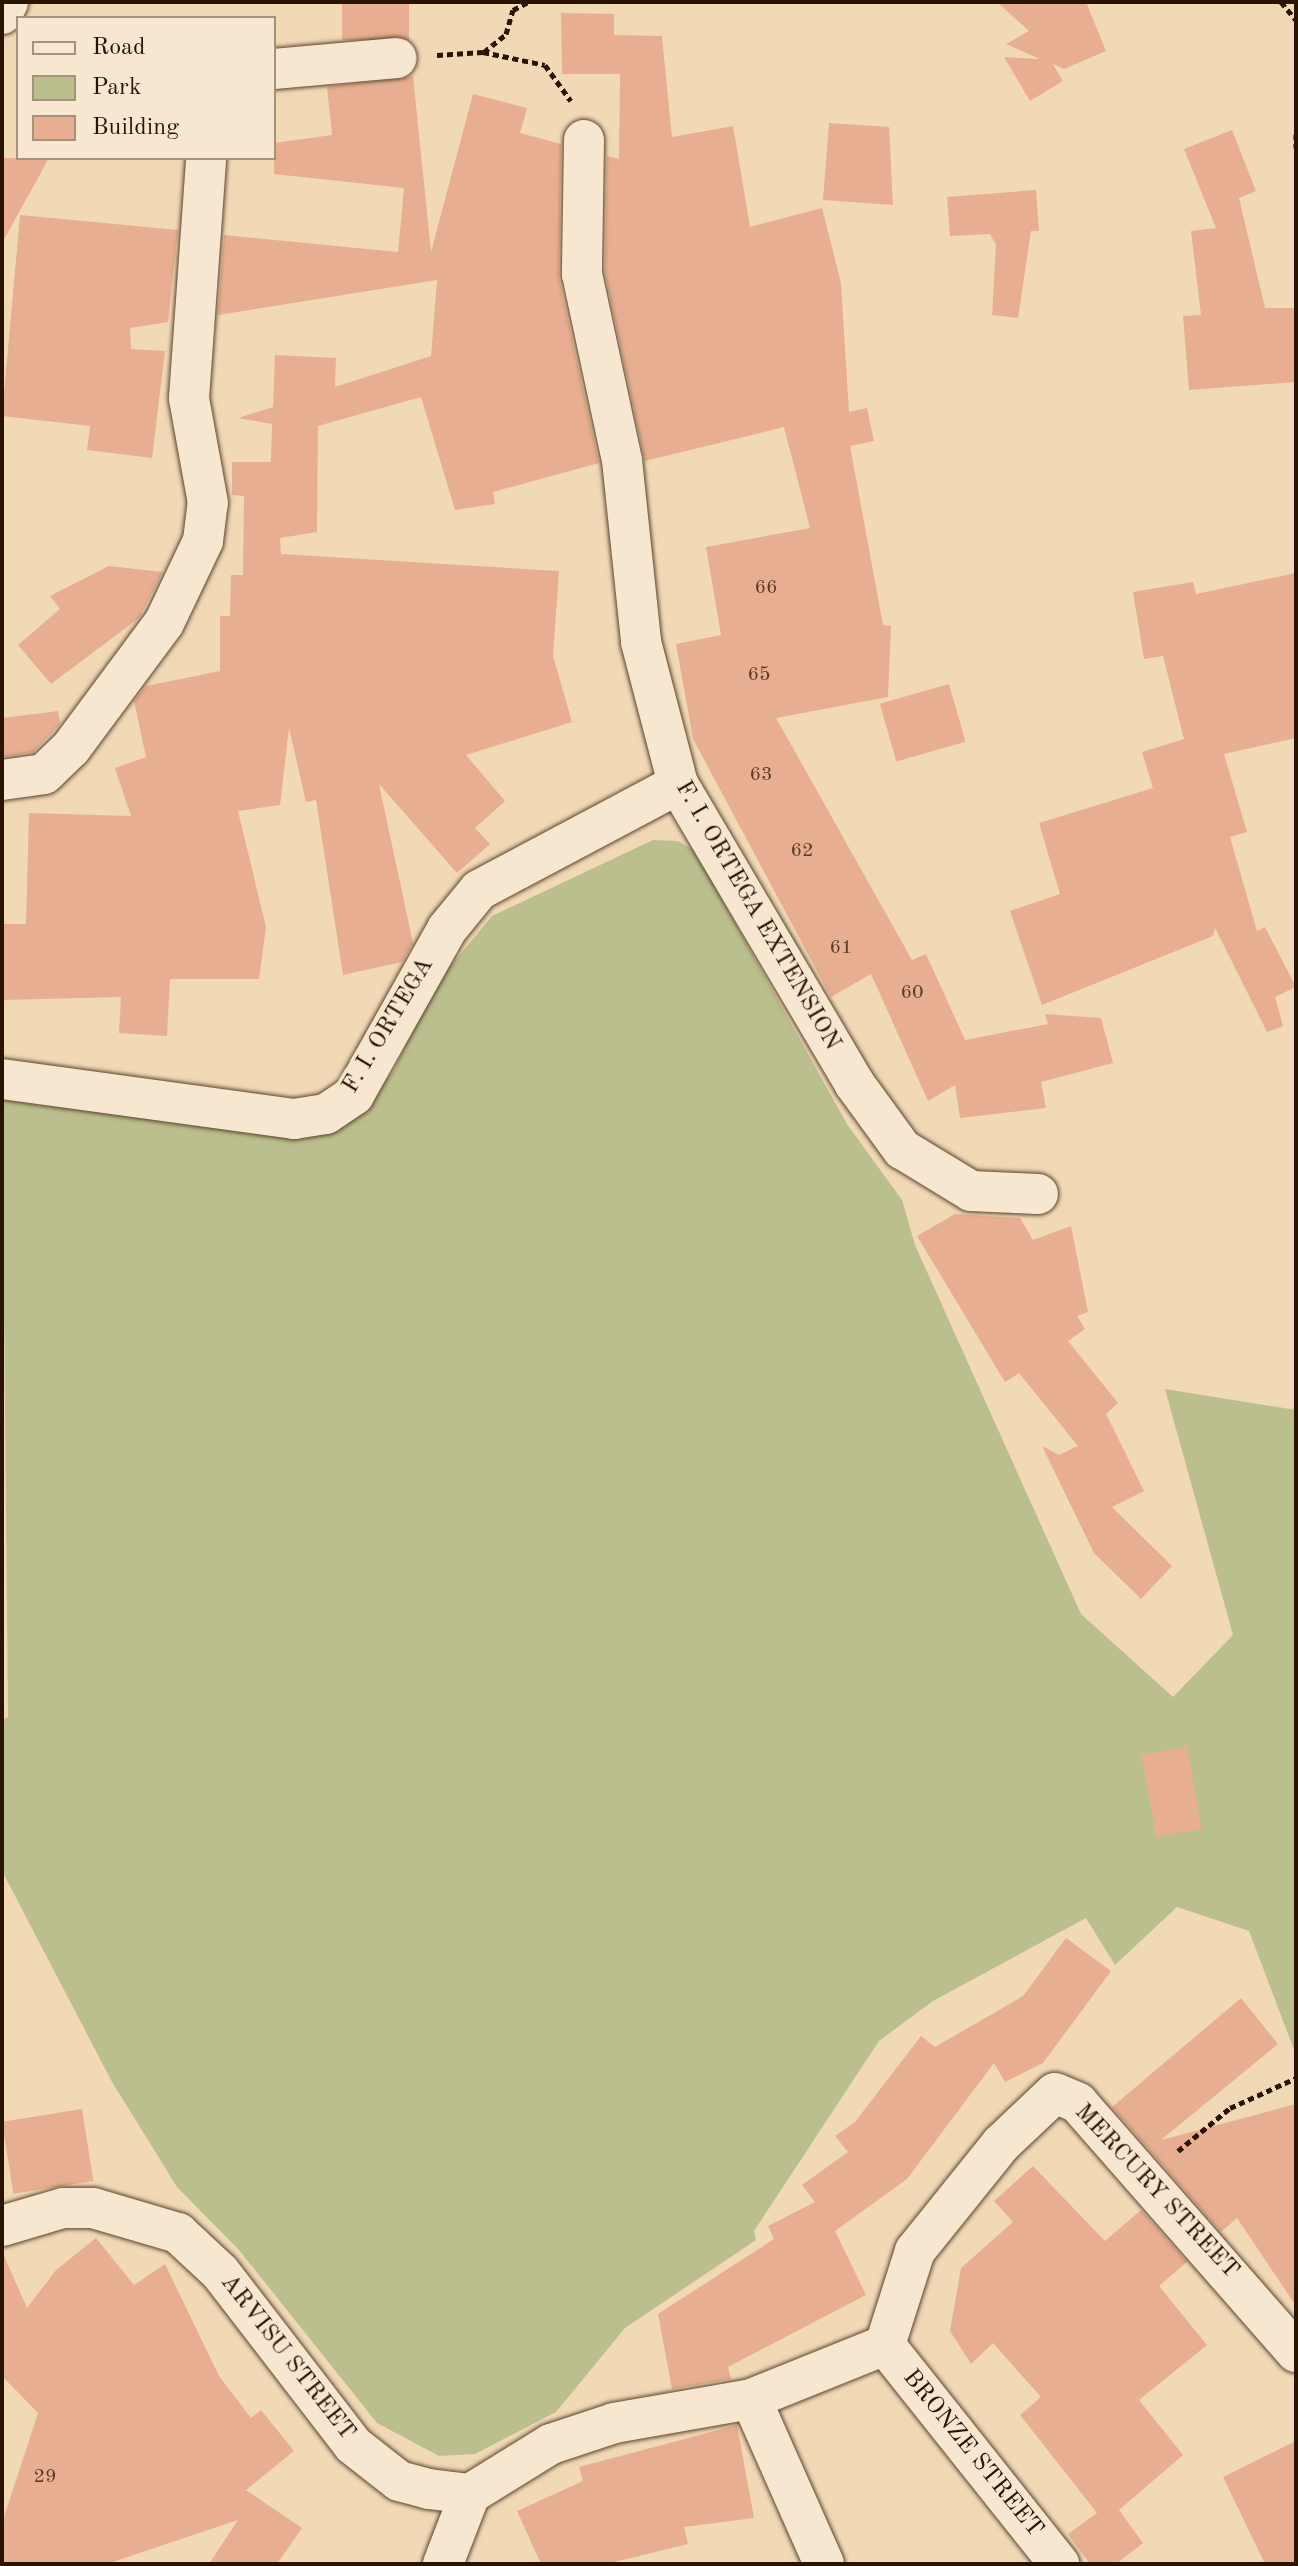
<!DOCTYPE html>
<html>
<head>
<meta charset="utf-8">
<style>
	body { margin:0 }
	#map { position:relative; width:1298px; height:2566px; overflow:hidden; background:#f2d9b6; font-family:"Old Standard TT",serif }
	div>[style] { position:absolute }
	.green>* { inset:0; background:#bbbf8d }
	.building>* { inset:0; background:#e8ae91; transform-origin:0 0 }
	.path>* { height:5px; margin-top:-2.5px; transform-origin:0; background:repeating-linear-gradient(90deg,#291401 0 6px,transparent 0 10px) }
	.roads { filter:drop-shadow(0 0 2px #5b452e) drop-shadow(0 0 2px #5b452e) }
	.street>* { height:40px; margin:-20px; padding:0 20px; transform-origin:20px; border-radius:20px; background:#f7e6d0 }
	span { translate:-50% -50%; white-space:nowrap; text-align:center; line-height:1.15; -webkit-text-stroke:7px #f7e6d0; paint-order:stroke }
	.number-label { font-size:20px; color:#593a25 }
	.number-label span { -webkit-text-stroke-width:0 }
	.street-label { font-size:24px; color:#291401 }
	.frame { position:absolute; inset:0; border:4px solid #291401; pointer-events:none }
	.legend { position:absolute; left:16px; top:16px; width:260px; height:144px; box-sizing:border-box; background:#f7e6d0; border:2px solid #a5927d; margin:0; padding:10px 14px; list-style:none; font-size:24px; color:#291401 }
	.legend li { display:flex; align-items:center; gap:16px; height:40px }
	.legend b { width:40px; border:2px solid #a5927d }
</style>
</head>
<body>
<div id="map">
	<div class="green">
		<i style="clip-path:polygon(653px 840px,678px 841px,695px 851px,847px 1124px,902px 1200px,915px 1245px,1081px 1614px,1173px 1697px,1233px 1635px,1165px 1389px,1296px 1410px,1296px 2055px,1249px 1931px,1177px 1907px,1115px 1965px,1086px 1918px,933px 2001px,879px 2041px,754px 2231px,756px 2240px,625px 2328px,556px 2412px,475px 2454px,439px 2456px,377px 2423px,239px 2250px,177px 2187px,112px 2082px,2px 1871px,2px 1720px,8px 1717px,2px 1100px,307px 1138px,341px 1126px,393px 1072px,434px 986px,492px 916px)"></i>
	</div>
	<div class="building">
		<i style="left:342px;top:2px;width:67px;height:38px"></i>
		<i style="clip-path:polygon(997px 2px,1086px 2px,1106px 51px,1064px 69px,1053px 64px,1063px 81px,1030px 101px,1004px 57px,1040px 59px,1006px 44px,1029px 31px)"></i>
		<i style="clip-path:polygon(561px 13px,614px 14px,614px 35px,662px 36px,672px 137px,733px 126px,750px 227px,822px 208px,841px 283px,849px 412px,867px 408px,874px 441px,850px 446px,883px 625px,891px 626px,888px 697px,776px 718px,912px 960px,926px 954px,965px 1040px,1048px 1024px,1045px 1014px,1101px 1018px,1113px 1063px,1041px 1082px,1046px 1108px,960px 1118px,955px 1085px,928px 1101px,871px 974px,831px 997px,693px 739px,676px 644px,721px 635px,706px 547px,810px 528px,784px 427px,645px 461px,605px 272px,607px 156px,619px 159px,620px 74px,562px 74px)"></i>
		<i style="clip-path:polygon(413px 76px,431px 252px,473px 94px,527px 108px,520px 133px,561px 144px,559px 278px,599px 463px,493px 492px,495px 504px,455px 510px,421px 397px,318px 426px,317px 532px,280px 538px,281px 554px,559px 571px,553px 656px,572px 722px,466px 755px,505px 801px,475px 828px,490px 844px,457px 873px,379px 784px,413px 943px,402px 962px,343px 975px,316px 800px,306px 802px,289px 728px,280px 805px,238px 811px,266px 927px,259px 979px,170px 979px,167px 1036px,119px 1033px,121px 997px,2px 1000px,2px 924px,26px 924px,29px 813px,131px 816px,115px 768px,146px 757px,134px 701px,146px 686px,220px 671px,220px 616px,230px 616px,231px 575px,243px 575px,244px 496px,232px 495px,232px 462px,271px 462px,272px 424px,238px 418px,273px 407px,275px 355px,336px 358px,335px 387px,431px 356px,437px 280px,218px 315px,224px 235px,398px 252px,404px 188px,274px 174px,274px 143px,332px 135px,327px 87px)"></i>
		<i style="clip-path:polygon(829px 123px,889px 127px,893px 205px,823px 200px)"></i>
		<i style="clip-path:polygon(1232px 130px,1256px 191px,1239px 198px,1265px 308px,1296px 308px,1296px 382px,1189px 390px,1183px 316px,1201px 315px,1191px 231px,1216px 228px,1184px 149px)"></i>
		<i style="clip-path:polygon(2px 158px,49px 158px,2px 243px)"></i>
		<i style="clip-path:polygon(1036px 190px,1039px 231px,1031px 231px,1018px 318px,992px 315px,996px 245px,990px 234px,950px 236px,947px 197px)"></i>
		<i style="clip-path:polygon(20px 215px,178px 230px,168px 322px,130px 328px,131px 349px,165px 351px,152px 458px,87px 450px,90px 426px,2px 416px)"></i>
		<i style="clip-path:polygon(109px 566px,163px 572px,139px 618px,51px 684px,18px 645px,60px 609px,50px 596px)"></i>
		<i style="clip-path:polygon(1296px 573px,1296px 738px,1224px 754px,1247px 832px,1230px 837px,1257px 931px,1265px 927px,1296px 987px,1275px 997px,1283px 1026px,1267px 1032px,1215px 928px,1213px 936px,1042px 1005px,1010px 911px,1060px 894px,1039px 823px,1153px 788px,1142px 752px,1184px 739px,1163px 656px,1144px 659px,1133px 592px,1193px 582px,1196px 594px)"></i>
		<i style="left:949px;top:684px;width:60px;height:72px;rotate:74deg"></i>
		<i style="clip-path:polygon(58px 711px,60px 724px,33px 752px,2px 757px,2px 718px)"></i>
		<i style="clip-path:polygon(955px 1214px,1020px 1218px,1033px 1240px,1071px 1226px,1088px 1312px,1077px 1316px,1085px 1329px,1068px 1341px,1118px 1403px,1106px 1414px,1144px 1491px,1112px 1507px,1172px 1566px,1141px 1599px,1094px 1553px,1042px 1446px,1059px 1455px,1078px 1446px,1019px 1373px,1005px 1382px,917px 1236px)"></i>
		<i style="left:1187px;top:1747px;width:83px;height:46px;rotate:80deg"></i>
		<i style="clip-path:polygon(1066px 1938px,1111px 1971px,1043px 2063px,1005px 2082px,994px 2063px,907px 2179px,835px 2231px,866px 2295px,728px 2367px,731px 2379px,672px 2389px,658px 2314px,774px 2239px,768px 2226px,815px 2202px,802px 2185px,848px 2152px,835px 2136px,855px 2122px,921px 2036px,935px 2047px,1023px 1996px)"></i>
		<i style="clip-path:polygon(1241px 1998px,1278px 2044px,1161px 2140px,1296px 2104px,1296px 2306px,1237px 2218px,1221px 2232px,1112px 2107px)"></i>
		<i style="left:82px;top:2109px;width:73px;height:81px;rotate:81deg"></i>
		<i style="clip-path:polygon(1033px 2166px,1105px 2241px,1141px 2210px,1187px 2262px,1159px 2286px,1207px 2345px,1139px 2400px,1183px 2455px,1119px 2510px,1143px 2543px,1116px 2564px,1090px 2564px,1068px 2534px,1097px 2513px,1020px 2415px,1041px 2397px,993px 2343px,971px 2364px,950px 2331px,961px 2268px,1013px 2222px,994px 2201px)"></i>
		<i style="clip-path:polygon(96px 2238px,134px 2285px,165px 2264px,219px 2376px,251px 2418px,261px 2410px,294px 2451px,246px 2490px,302px 2528px,277px 2564px,209px 2564px,238px 2520px,107px 2564px,2px 2564px,2px 2523px,38px 2413px,2px 2376px,2px 2251px,27px 2308px,56px 2270px)"></i>
		<i style="clip-path:polygon(737px 2425px,754px 2518px,684px 2527px,688px 2544px,606px 2564px,541px 2564px,517px 2511px,583px 2481px,579px 2467px)"></i>
		<i style="clip-path:polygon(1296px 2441px,1296px 2564px,1265px 2564px,1223px 2477px)"></i>
	</div>
	<div class="path">
		<i style="left:1281px;top:2px;width:23px;rotate:50deg"></i>
		<i style="left:484px;top:52px;width:28px;rotate:-39deg"></i>
		<i style="left:506px;top:34px;width:25px;rotate:-74deg"></i>
		<i style="left:513px;top:10px;width:17px;rotate:-28deg"></i>
		<i style="left:437px;top:55px;width:46px;rotate:-3.7deg"></i>
		<i style="left:483px;top:52px;width:63px;rotate:11.8deg"></i>
		<i style="left:545px;top:65px;width:44px;rotate:54.2deg"></i>
		<i style="left:1296px;top:134px;width:14px;rotate:90deg"></i>
		<i style="left:1178px;top:2151px;width:67px;rotate:-39.6deg"></i>
		<i style="left:1230px;top:2108px;width:72px;rotate:-24.4deg"></i>
	</div>
	<div class="roads">
		<div class="street">
			<i style="left:2px;top:14px;width:13px;rotate:-63deg"></i>
			<i style="left:274px;top:69px;width:123px;rotate:-5.1deg"></i>
			<i style="left:584px;top:140px;width:134px;rotate:90.9deg"></i>
			<i style="left:582px;top:274px;width:190px;rotate:77.9deg"></i>
			<i style="left:622px;top:460px;width:183px;rotate:84deg"></i>
			<i style="left:641px;top:642px;width:147px;rotate:75.4deg"></i>
			<i style="left:678px;top:784px;width:347px;rotate:59.5deg"></i>
			<i style="left:854px;top:1083px;width:82px;rotate:54deg"></i>
			<i style="left:902px;top:1149px;width:81px;rotate:31.3deg"></i>
			<i style="left:971px;top:1191px;width:67px;rotate:2.6deg"></i>
			<i style="left:2px;top:780px;width:42px;rotate:-8.1deg"></i>
			<i style="left:44px;top:774px;width:37px;rotate:-44deg"></i>
			<i style="left:71px;top:748px;width:156px;rotate:-53.4deg"></i>
			<i style="left:164px;top:623px;width:91px;rotate:-64.6deg"></i>
			<i style="left:203px;top:541px;width:38px;rotate:-83deg"></i>
			<i style="left:208px;top:503px;width:107px;rotate:-100.3deg"></i>
			<i style="left:189px;top:398px;width:241px;rotate:-85.9deg"></i>
			<i style="left:2px;top:1079px;width:295px;rotate:7.8deg"></i>
			<i style="left:294px;top:1119px;width:32px;rotate:-9deg"></i>
			<i style="left:326px;top:1114px;width:34px;rotate:-34deg"></i>
			<i style="left:354px;top:1095px;width:190px;rotate:-60.7deg"></i>
			<i style="left:447px;top:929px;width:50px;rotate:-50.6deg"></i>
			<i style="left:479px;top:890px;width:225px;rotate:-28deg"></i>
			<i style="left:2px;top:2226px;width:64px;rotate:-16.4deg"></i>
			<i style="left:63px;top:2208px;width:30px"></i>
			<i style="left:93px;top:2208px;width:89px;rotate:16.4deg"></i>
			<i style="left:178px;top:2233px;width:57px;rotate:42.9deg"></i>
			<i style="left:220px;top:2272px;width:218px;rotate:52.4deg"></i>
			<i style="left:353px;top:2445px;width:58px;rotate:38deg"></i>
			<i style="left:399px;top:2481px;width:31px;rotate:15deg"></i>
			<i style="left:429px;top:2489px;width:41px;rotate:7deg"></i>
			<i style="left:470px;top:2494px;width:95px;rotate:-31.7deg"></i>
			<i style="left:551px;top:2444px;width:66px;rotate:-18.4deg"></i>
			<i style="left:614px;top:2423px;width:139px;rotate:-9.9deg"></i>
			<i style="left:751px;top:2399px;width:144px;rotate:-21.9deg"></i>
			<i style="left:885px;top:2345px;width:99px;rotate:-72.3deg"></i>
			<i style="left:915px;top:2251px;width:137px;rotate:-51.2deg"></i>
			<i style="left:1001px;top:2144px;width:74px;rotate:-43.4deg"></i>
			<i style="left:1055px;top:2093px;width:25px;rotate:23deg"></i>
			<i style="left:1078px;top:2103px;width:331px;rotate:48.8deg"></i>
			<i style="left:885px;top:2345px;width:280px;rotate:51.5deg"></i>
			<i style="left:751px;top:2399px;width:180px;rotate:66.1deg"></i>
			<i style="left:443px;top:2564px;width:75px;rotate:-68.9deg"></i>
		</div>
	</div>
	<div class="number-label">
		<span style="left:766px;top:588px">66</span>
		<span style="left:759px;top:675px">65</span>
		<span style="left:761px;top:775px">63</span>
		<span style="left:802px;top:851px">62</span>
		<span style="left:841px;top:948px">61</span>
		<span style="left:912px;top:993px">60</span>
		<span style="left:45px;top:2477px">29</span>
	</div>
	<div class="street-label">
		<span style="left:757px;top:916px;rotate:60deg">F. I. ORTEGA EXTENSION</span>
		<span style="left:389px;top:1026px;rotate:-59deg">F. I. ORTEGA</span>
		<span style="left:1156px;top:2192px;rotate:47deg">MERCURY STREET</span>
		<span style="left:287px;top:2358px;rotate:52deg">ARVISU STREET</span>
		<span style="left:972px;top:2454px;rotate:51deg">BRONZE STREET</span>
	</div>
	<div class="frame"></div>
	<ul class="legend">
	<li><b style="height:10px;background:#f7e6d0"></b>Road</li>
	<li><b style="height:22px;background:#bbbf8d"></b>Park</li>
	<li><b style="height:22px;background:#e8ae91"></b>Building</li>
	</ul>
</div>
</body>
</html>
